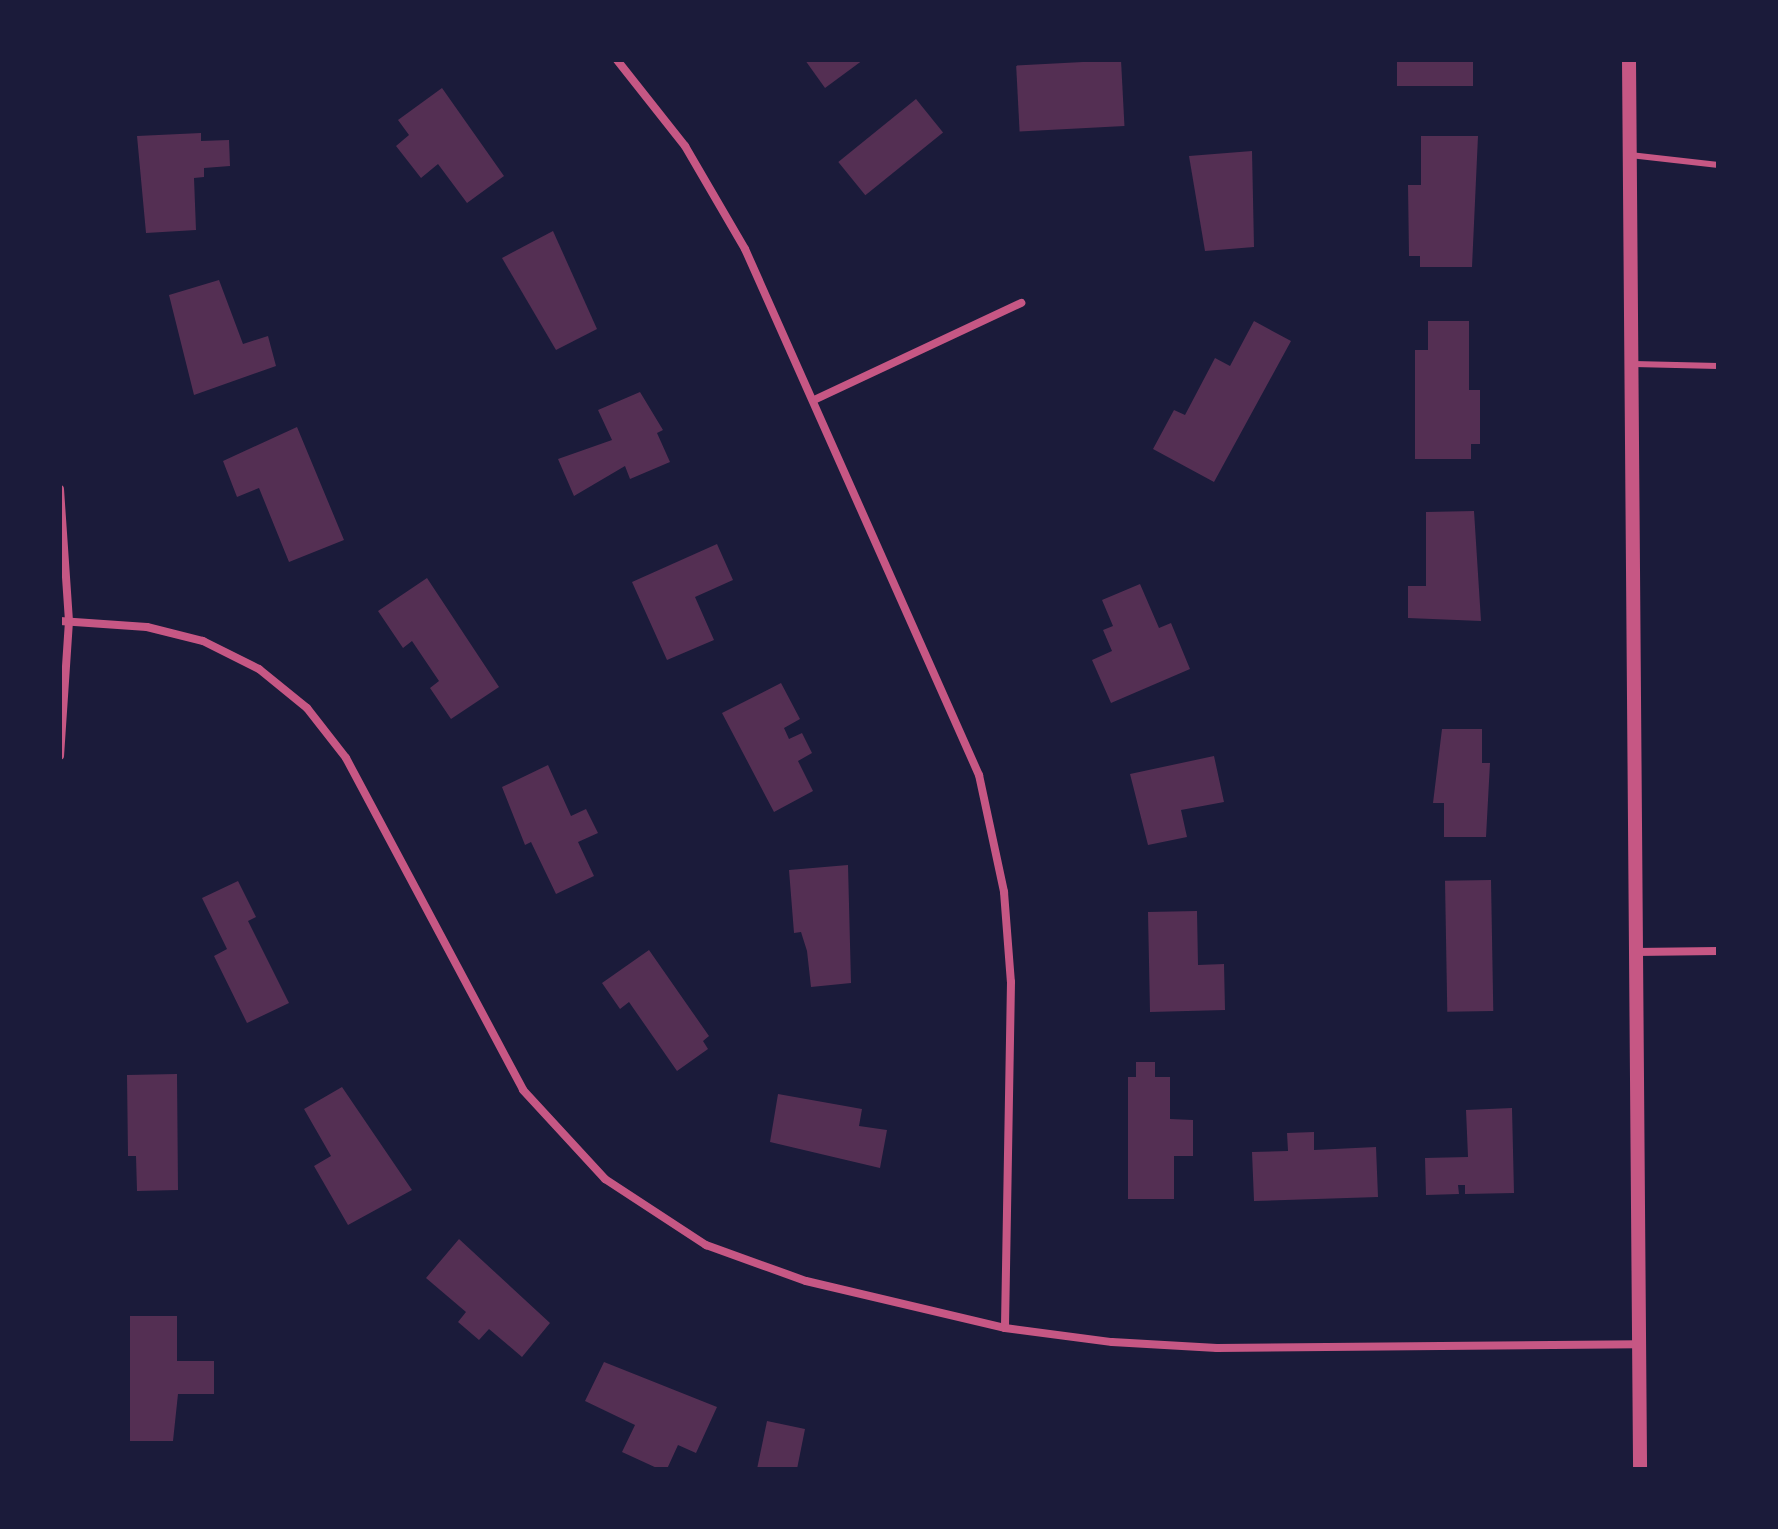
<!DOCTYPE html>
<html>
<head>
<meta charset="utf-8">
<style>
	body { margin:0 }
	#map { position:relative; width:1778px; height:1529px; overflow:hidden; background:#1b1b3a; font-family:"IBM Plex Sans",sans-serif }
	div>[style] { position:absolute }
	.building>* { inset:0; background:#542f53; transform-origin:0 0 }
	.service>* { height:6px; margin:-3px; padding:0 3px; transform-origin:3px; border-radius:3px; background:#c65784 }
	.minor>* { height:8px; margin:-4px; padding:0 4px; transform-origin:4px; border-radius:4px; background:#c65784 }
	.tertiary>* { height:14px; margin:-7px; padding:0 7px; transform-origin:7px; border-radius:7px; background:#c65784 }
	span { translate:-50% -50%; white-space:nowrap; text-align:center; line-height:1.15; -webkit-text-stroke:6px #1b1b3a; paint-order:stroke }
	.frame { position:absolute; inset:0; border:62px solid #1b1b3a; pointer-events:none }
</style>
</head>
<body>
<div id="map">
	<div class="building">
		<i style="clip-path:polygon(805px 60px,863px 60px,825px 88px)"></i>
		<i style="left:1121px;top:60px;width:66px;height:105px;rotate:87deg"></i>
		<i style="left:1397px;top:60px;width:76px;height:26px"></i>
		<i style="clip-path:polygon(442px 88px,504px 176px,467px 203px,438px 164px,421px 178px,396px 146px,409px 135px,398px 120px)"></i>
		<i style="left:916px;top:99px;width:43px;height:100px;rotate:51deg"></i>
		<i style="clip-path:polygon(201px 133px,201px 141px,229px 140px,230px 166px,204px 168px,204px 177px,194px 178px,196px 230px,146px 233px,137px 136px)"></i>
		<i style="clip-path:polygon(1421px 136px,1478px 136px,1472px 267px,1420px 267px,1420px 256px,1409px 256px,1408px 185px,1421px 185px)"></i>
		<i style="clip-path:polygon(1252px 151px,1254px 247px,1205px 251px,1189px 156px)"></i>
		<i style="clip-path:polygon(553px 231px,597px 329px,556px 350px,502px 258px)"></i>
		<i style="clip-path:polygon(219px 280px,243px 344px,268px 336px,276px 366px,194px 395px,169px 295px)"></i>
		<i style="clip-path:polygon(1254px 321px,1291px 341px,1214px 482px,1153px 449px,1174px 410px,1185px 415px,1215px 358px,1230px 366px)"></i>
		<i style="clip-path:polygon(1428px 321px,1469px 321px,1469px 390px,1480px 390px,1480px 444px,1471px 444px,1471px 459px,1415px 459px,1415px 350px,1428px 350px)"></i>
		<i style="clip-path:polygon(640px 392px,663px 430px,657px 433px,670px 462px,630px 479px,625px 466px,574px 496px,558px 459px,612px 440px,598px 410px)"></i>
		<i style="clip-path:polygon(297px 427px,344px 540px,289px 562px,259px 488px,237px 497px,223px 461px)"></i>
		<i style="clip-path:polygon(1474px 511px,1481px 621px,1408px 618px,1408px 586px,1426px 586px,1426px 512px)"></i>
		<i style="clip-path:polygon(717px 544px,733px 580px,695px 597px,714px 640px,667px 660px,632px 582px)"></i>
		<i style="clip-path:polygon(427px 578px,499px 687px,451px 719px,430px 688px,439px 681px,412px 641px,403px 648px,378px 611px)"></i>
		<i style="clip-path:polygon(1140px 584px,1159px 628px,1171px 623px,1190px 669px,1111px 703px,1092px 660px,1112px 651px,1103px 630px,1113px 626px,1102px 600px)"></i>
		<i style="clip-path:polygon(781px 683px,800px 719px,784px 728px,789px 739px,802px 733px,812px 753px,798px 761px,813px 791px,774px 812px,722px 713px)"></i>
		<i style="clip-path:polygon(1442px 729px,1482px 729px,1482px 763px,1490px 763px,1486px 837px,1444px 837px,1444px 803px,1433px 803px)"></i>
		<i style="clip-path:polygon(1214px 756px,1224px 802px,1181px 810px,1187px 837px,1148px 845px,1130px 774px)"></i>
		<i style="clip-path:polygon(548px 765px,571px 816px,586px 809px,598px 833px,578px 842px,594px 876px,556px 894px,531px 842px,525px 845px,502px 787px)"></i>
		<i style="clip-path:polygon(848px 865px,851px 983px,811px 987px,807px 951px,801px 932px,794px 933px,789px 870px)"></i>
		<i style="left:1491px;top:880px;width:131px;height:46px;rotate:89deg"></i>
		<i style="clip-path:polygon(238px 881px,256px 917px,248px 921px,289px 1003px,247px 1023px,214px 956px,227px 949px,202px 898px)"></i>
		<i style="clip-path:polygon(1197px 911px,1198px 965px,1224px 964px,1225px 1010px,1150px 1012px,1148px 912px)"></i>
		<i style="clip-path:polygon(649px 950px,709px 1036px,703px 1041px,708px 1049px,677px 1071px,629px 1002px,620px 1009px,602px 983px)"></i>
		<i style="clip-path:polygon(1136px 1062px,1155px 1062px,1155px 1077px,1170px 1077px,1170px 1119px,1193px 1120px,1193px 1156px,1174px 1156px,1174px 1199px,1128px 1199px,1128px 1077px,1136px 1077px)"></i>
		<i style="clip-path:polygon(177px 1074px,178px 1190px,137px 1191px,136px 1156px,128px 1156px,127px 1075px)"></i>
		<i style="clip-path:polygon(342px 1087px,412px 1190px,348px 1225px,314px 1166px,331px 1156px,304px 1109px)"></i>
		<i style="clip-path:polygon(778px 1094px,862px 1109px,859px 1126px,887px 1130px,880px 1168px,770px 1142px)"></i>
		<i style="clip-path:polygon(1512px 1108px,1514px 1193px,1465px 1194px,1465px 1185px,1458px 1185px,1459px 1194px,1426px 1195px,1425px 1158px,1468px 1157px,1466px 1110px)"></i>
		<i style="clip-path:polygon(1314px 1132px,1314px 1150px,1376px 1147px,1378px 1197px,1254px 1201px,1252px 1152px,1288px 1151px,1287px 1133px)"></i>
		<i style="clip-path:polygon(459px 1239px,550px 1323px,522px 1357px,489px 1329px,479px 1340px,458px 1322px,466px 1312px,426px 1278px)"></i>
		<i style="clip-path:polygon(130px 1316px,177px 1316px,177px 1361px,214px 1361px,214px 1394px,178px 1394px,173px 1441px,130px 1441px)"></i>
		<i style="clip-path:polygon(604px 1362px,717px 1407px,696px 1453px,678px 1445px,667px 1469px,659px 1469px,622px 1452px,635px 1425px,585px 1401px)"></i>
		<i style="clip-path:polygon(767px 1421px,805px 1429px,797px 1469px,757px 1469px)"></i>
	</div>
	<div class="service">
		<i style="left:1630px;top:155px;width:89px;rotate:6.5deg"></i>
		<i style="left:1634px;top:364px;width:84px;rotate:1.4deg"></i>
	</div>
	<div class="minor">
		<i style="left:617px;top:60px;width:110px;rotate:51.7deg"></i>
		<i style="left:685px;top:146px;width:119px;rotate:59.8deg"></i>
		<i style="left:745px;top:249px;width:576px;rotate:66.02deg"></i>
		<i style="left:979px;top:775px;width:120px;rotate:77.9deg"></i>
		<i style="left:1004px;top:892px;width:90px;rotate:85.6deg"></i>
		<i style="left:1011px;top:982px;width:346px;rotate:91deg"></i>
		<i style="left:814px;top:400px;width:229px;rotate:-25.1deg"></i>
		<i style="left:60px;top:489px;width:132px;rotate:86.1deg"></i>
		<i style="left:69px;top:621px;width:135px;rotate:93.8deg"></i>
		<i style="left:60px;top:621px;width:87px;rotate:3.9deg"></i>
		<i style="left:147px;top:627px;width:58px;rotate:14deg"></i>
		<i style="left:203px;top:641px;width:63px;rotate:26.6deg"></i>
		<i style="left:259px;top:669px;width:62px;rotate:39.1deg"></i>
		<i style="left:307px;top:708px;width:63px;rotate:52deg"></i>
		<i style="left:346px;top:758px;width:376px;rotate:61.9deg"></i>
		<i style="left:523px;top:1090px;width:121px;rotate:47.3deg"></i>
		<i style="left:605px;top:1179px;width:121px;rotate:33.2deg"></i>
		<i style="left:706px;top:1245px;width:106px;rotate:19.8deg"></i>
		<i style="left:806px;top:1281px;width:204px;rotate:13.3deg"></i>
		<i style="left:1005px;top:1328px;width:108px;rotate:7.5deg"></i>
		<i style="left:1112px;top:1342px;width:105px;rotate:3.3deg"></i>
		<i style="left:1217px;top:1348px;width:421px;rotate:-0.5deg"></i>
		<i style="left:1635px;top:952px;width:83px;rotate:-0.7deg"></i>
	</div>
	<div class="tertiary">
		<i style="left:1629px;top:60px;width:1409px;rotate:89.55deg"></i>
	</div>
	<div class="frame"></div>
</div>
</body>
</html>
